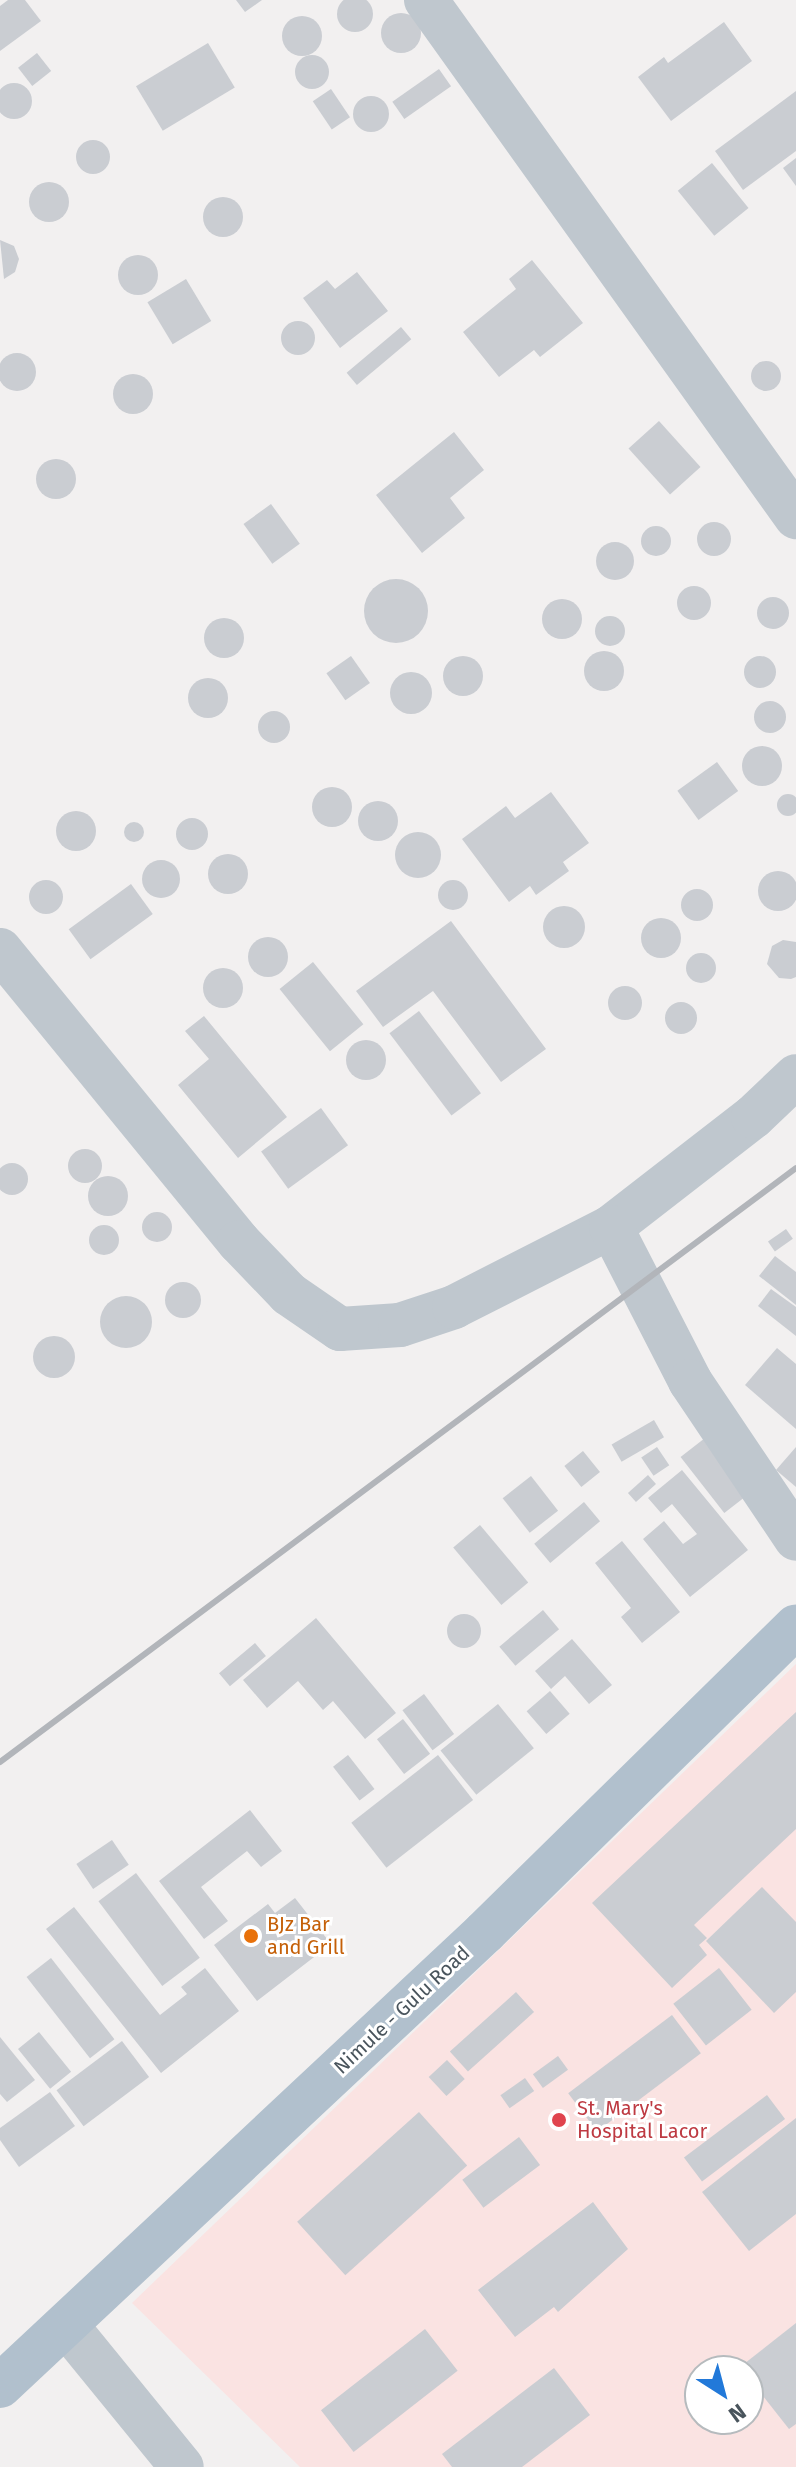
<!DOCTYPE html>
<html>
<head>
<meta charset="utf-8">
<style>
	body { margin:0 }
	#map { position:relative; width:796px; height:2467px; overflow:hidden; background:#f2f0f0; font-family:"Fira Sans",sans-serif }
	div>[style] { position:absolute }
	.medical>* { inset:0; background:#fae3e2 }
	.building>* { inset:0; background:#cacdd2; transform-origin:0 0 }
	.round { border-radius:50% }
	.minor>* { height:44px; margin:-22px; padding:0 22px; transform-origin:22px; border-radius:22px; background:#bfc7ce }
	.major>* { height:44px; margin:-22px; padding:0 22px; transform-origin:22px; border-radius:22px; background:#b1c0cd }
	.rail>* { height:6px; margin:-3px; padding:0 3px; transform-origin:3px; border-radius:3px; background:#b2b5ba }
	.dots>* { width:22px; height:22px; translate:-50% -50%; box-sizing:border-box; border:4px solid #fff; border-radius:50% }
	span { translate:-50% -50%; white-space:nowrap; text-align:center; line-height:1.15; -webkit-text-stroke:6px #fff; paint-order:stroke }
	.food-label { font-size:20px; color:#c56008 }
	.left { translate:0 -50%; text-align:left }
	.street-label { font-size:20px; color:#49545c }
	.health-label { font-size:20px; color:#be3a42 }
	.north { position:absolute; left:684px; top:2355px; width:80px; height:80px; box-sizing:border-box; background:#fff; border:2px solid #b6bbbe; border-radius:50%; rotate:144deg; font-size:22px; font-weight:700; line-height:32px; text-align:center; color:#49545c }
	.north::after { content:''; display:block; margin:auto; width:28px; height:36px; background:#2279d9; clip-path:polygon(50% 0,100% 100%,50% 72%,0 100%) }
</style>
</head>
<body>
<div id="map">
	<div class="medical">
		<i style="clip-path:polygon(evenodd,796px 1664px,796px 2467px,300px 2467px,132px 2303px,796px 1664px,700px 2371px,748px 2371px,748px 2419px,700px 2419px,700px 2371px)"></i>
	</div>
	<div class="building">
		<i class="round" style="left:337px;top:-4px;width:36px;height:36px"></i>
		<i style="clip-path:polygon(8px 0,25px 0,41px 21px,0 51px,0 6px)"></i>
		<i style="clip-path:polygon(236px 0,262px 0,245px 12px)"></i>
		<i class="round" style="left:381px;top:13px;width:40px;height:40px"></i>
		<i class="round" style="left:282px;top:16px;width:40px;height:40px"></i>
		<i style="clip-path:polygon(724px 22px,752px 61px,671px 121px,638px 77px,664px 57px,668px 63px)"></i>
		<i style="left:208px;top:43px;width:52px;height:84px;rotate:59deg"></i>
		<i style="left:37px;top:53px;width:23px;height:24px;rotate:52deg"></i>
		<i class="round" style="left:295px;top:55px;width:34px;height:34px"></i>
		<i style="left:439px;top:69px;width:21px;height:57px;rotate:55deg"></i>
		<i class="round" style="left:-4px;top:83px;width:36px;height:36px"></i>
		<i style="left:331px;top:89px;width:34px;height:22px;rotate:56deg"></i>
		<i style="clip-path:polygon(796px 91px,796px 151px,743px 190px,715px 151px)"></i>
		<i class="round" style="left:353px;top:96px;width:36px;height:36px"></i>
		<i class="round" style="left:76px;top:140px;width:34px;height:34px"></i>
		<i style="clip-path:polygon(796px 158px,796px 186px,783px 168px)"></i>
		<i style="left:712px;top:163px;width:58px;height:44px;rotate:51deg"></i>
		<i class="round" style="left:29px;top:182px;width:40px;height:40px"></i>
		<i class="round" style="left:203px;top:197px;width:40px;height:40px"></i>
		<i style="clip-path:polygon(0 240px,14px 246px,19px 259px,15px 272px,4px 279px)"></i>
		<i class="round" style="left:118px;top:255px;width:40px;height:40px"></i>
		<i style="clip-path:polygon(532px 260px,583px 323px,540px 357px,534px 350px,499px 377px,463px 332px,516px 289px,509px 279px)"></i>
		<i style="clip-path:polygon(357px 272px,388px 311px,340px 348px,303px 298px,327px 280px,335px 289px)"></i>
		<i style="left:186px;top:279px;width:49px;height:45px;rotate:59deg"></i>
		<i class="round" style="left:281px;top:321px;width:34px;height:34px"></i>
		<i style="left:401px;top:327px;width:16px;height:71px;rotate:50deg"></i>
		<i class="round" style="left:-2px;top:353px;width:38px;height:38px"></i>
		<i class="round" style="left:751px;top:361px;width:30px;height:30px"></i>
		<i class="round" style="left:113px;top:374px;width:40px;height:40px"></i>
		<i style="left:659px;top:421px;width:62px;height:41px;rotate:48deg"></i>
		<i style="clip-path:polygon(454px 432px,484px 470px,450px 498px,465px 518px,422px 553px,376px 495px)"></i>
		<i class="round" style="left:36px;top:459px;width:40px;height:40px"></i>
		<i style="left:271px;top:504px;width:49px;height:34px;rotate:54deg"></i>
		<i class="round" style="left:697px;top:522px;width:34px;height:34px"></i>
		<i class="round" style="left:641px;top:526px;width:30px;height:30px"></i>
		<i class="round" style="left:596px;top:542px;width:38px;height:38px"></i>
		<i class="round" style="left:364px;top:579px;width:64px;height:64px"></i>
		<i class="round" style="left:677px;top:586px;width:34px;height:34px"></i>
		<i class="round" style="left:757px;top:597px;width:32px;height:32px"></i>
		<i class="round" style="left:542px;top:599px;width:40px;height:40px"></i>
		<i class="round" style="left:595px;top:616px;width:30px;height:30px"></i>
		<i class="round" style="left:204px;top:618px;width:40px;height:40px"></i>
		<i class="round" style="left:584px;top:651px;width:40px;height:40px"></i>
		<i style="left:351px;top:656px;width:33px;height:30px;rotate:55deg"></i>
		<i class="round" style="left:443px;top:656px;width:40px;height:40px"></i>
		<i class="round" style="left:744px;top:656px;width:32px;height:32px"></i>
		<i class="round" style="left:390px;top:672px;width:42px;height:42px"></i>
		<i class="round" style="left:188px;top:678px;width:40px;height:40px"></i>
		<i class="round" style="left:754px;top:701px;width:32px;height:32px"></i>
		<i class="round" style="left:258px;top:711px;width:32px;height:32px"></i>
		<i class="round" style="left:742px;top:746px;width:40px;height:40px"></i>
		<i style="left:717px;top:762px;width:36px;height:49px;rotate:54deg"></i>
		<i class="round" style="left:312px;top:787px;width:40px;height:40px"></i>
		<i style="clip-path:polygon(551px 792px,589px 843px,563px 862px,569px 871px,536px 895px,530px 886px,509px 902px,462px 839px,506px 806px,515px 818px)"></i>
		<i class="round" style="left:777px;top:794px;width:22px;height:22px"></i>
		<i class="round" style="left:358px;top:801px;width:40px;height:40px"></i>
		<i class="round" style="left:56px;top:811px;width:40px;height:40px"></i>
		<i class="round" style="left:176px;top:818px;width:32px;height:32px"></i>
		<i class="round" style="left:124px;top:822px;width:20px;height:20px"></i>
		<i class="round" style="left:395px;top:832px;width:46px;height:46px"></i>
		<i class="round" style="left:208px;top:854px;width:40px;height:40px"></i>
		<i class="round" style="left:142px;top:860px;width:38px;height:38px"></i>
		<i class="round" style="left:758px;top:871px;width:40px;height:40px"></i>
		<i class="round" style="left:438px;top:880px;width:30px;height:30px"></i>
		<i class="round" style="left:29px;top:880px;width:34px;height:34px"></i>
		<i style="left:131px;top:884px;width:37px;height:77px;rotate:54deg"></i>
		<i class="round" style="left:681px;top:889px;width:32px;height:32px"></i>
		<i class="round" style="left:543px;top:906px;width:42px;height:42px"></i>
		<i class="round" style="left:641px;top:918px;width:40px;height:40px"></i>
		<i style="clip-path:polygon(451px 921px,546px 1049px,501px 1082px,433px 991px,383px 1027px,356px 991px)"></i>
		<i class="round" style="left:248px;top:937px;width:40px;height:40px"></i>
		<i style="clip-path:polygon(783px 940px,796px 942px,796px 977px,791px 979px,779px 978px,767px 964px,772px 946px)"></i>
		<i class="round" style="left:686px;top:953px;width:30px;height:30px"></i>
		<i style="left:313px;top:962px;width:80px;height:43px;rotate:51deg"></i>
		<i class="round" style="left:203px;top:968px;width:40px;height:40px"></i>
		<i class="round" style="left:608px;top:986px;width:34px;height:34px"></i>
		<i class="round" style="left:665px;top:1002px;width:32px;height:32px"></i>
		<i style="left:419px;top:1011px;width:103px;height:37px;rotate:53deg"></i>
		<i style="clip-path:polygon(204px 1016px,287px 1117px,238px 1158px,178px 1085px,209px 1059px,185px 1031px)"></i>
		<i class="round" style="left:346px;top:1040px;width:40px;height:40px"></i>
		<i style="left:321px;top:1108px;width:46px;height:74px;rotate:54deg"></i>
		<i class="round" style="left:68px;top:1149px;width:34px;height:34px"></i>
		<i class="round" style="left:-4px;top:1163px;width:32px;height:32px"></i>
		<i class="round" style="left:88px;top:1176px;width:40px;height:40px"></i>
		<i class="round" style="left:142px;top:1212px;width:30px;height:30px"></i>
		<i class="round" style="left:89px;top:1225px;width:30px;height:30px"></i>
		<i style="left:786px;top:1229px;width:12px;height:22px;rotate:55deg"></i>
		<i style="clip-path:polygon(775px 1256px,796px 1272px,796px 1305px,759px 1276px)"></i>
		<i class="round" style="left:165px;top:1282px;width:36px;height:36px"></i>
		<i style="clip-path:polygon(771px 1289px,796px 1307px,796px 1336px,758px 1306px)"></i>
		<i class="round" style="left:100px;top:1296px;width:52px;height:52px"></i>
		<i class="round" style="left:33px;top:1336px;width:42px;height:42px"></i>
		<i style="clip-path:polygon(777px 1348px,796px 1364px,796px 1429px,745px 1385px)"></i>
		<i style="left:654px;top:1420px;width:20px;height:49px;rotate:60deg"></i>
		<i style="left:705px;top:1438px;width:71px;height:31px;rotate:52deg"></i>
		<i style="left:657px;top:1447px;width:22px;height:19px;rotate:56deg"></i>
		<i style="clip-path:polygon(796px 1447px,796px 1487px,776px 1470px)"></i>
		<i style="left:583px;top:1451px;width:27px;height:24px;rotate:51deg"></i>
		<i style="clip-path:polygon(682px 1470px,748px 1550px,690px 1597px,643px 1539px,664px 1521px,683px 1544px,697px 1534px,672px 1504px,661px 1513px,648px 1498px)"></i>
		<i style="left:648px;top:1475px;width:12px;height:27px;rotate:48deg"></i>
		<i style="left:531px;top:1476px;width:44px;height:36px;rotate:52deg"></i>
		<i style="left:584px;top:1502px;width:25px;height:65px;rotate:50deg"></i>
		<i style="left:480px;top:1525px;width:75px;height:35px;rotate:50deg"></i>
		<i style="clip-path:polygon(622px 1541px,680px 1612px,642px 1643px,621px 1617px,631px 1608px,595px 1563px)"></i>
		<i style="left:543px;top:1610px;width:25px;height:57px;rotate:50deg"></i>
		<i class="round" style="left:447px;top:1614px;width:34px;height:34px"></i>
		<i style="clip-path:polygon(316px 1618px,396px 1713px,365px 1739px,333px 1701px,323px 1710px,298px 1681px,267px 1708px,243px 1680px)"></i>
		<i style="clip-path:polygon(572px 1639px,612px 1685px,589px 1704px,565px 1676px,551px 1689px,535px 1671px)"></i>
		<i style="left:255px;top:1643px;width:17px;height:47px;rotate:50deg"></i>
		<i style="left:550px;top:1691px;width:30px;height:31px;rotate:49deg"></i>
		<i style="left:424px;top:1694px;width:50px;height:27px;rotate:53deg"></i>
		<i style="left:498px;top:1704px;width:57px;height:74px;rotate:51deg"></i>
		<i style="clip-path:polygon(796px 1712px,796px 1829px,694px 1925px,707px 1938px,699px 1945px,707px 1955px,672px 1988px,592px 1903px)"></i>
		<i style="left:403px;top:1719px;width:44px;height:33px;rotate:52deg"></i>
		<i style="left:348px;top:1755px;width:43px;height:19px;rotate:52deg"></i>
		<i style="left:438px;top:1755px;width:57px;height:110px;rotate:52deg"></i>
		<i style="clip-path:polygon(250px 1810px,282px 1851px,261px 1867px,247px 1851px,201px 1887px,228px 1921px,204px 1939px,159px 1881px)"></i>
		<i style="left:112px;top:1840px;width:30px;height:43px;rotate:56deg"></i>
		<i style="left:136px;top:1873px;width:106px;height:47px;rotate:53deg"></i>
		<i style="clip-path:polygon(762px 1887px,796px 1922px,796px 1992px,774px 2013px,706px 1941px)"></i>
		<i style="clip-path:polygon(295px 1898px,331px 1944px,257px 2001px,214px 1945px,268px 1904px,275px 1913px)"></i>
		<i style="clip-path:polygon(74px 1907px,160px 2015px,187px 1994px,181px 1987px,205px 1968px,239px 2011px,161px 2073px,46px 1929px)"></i>
		<i style="left:51px;top:1958px;width:103px;height:31px;rotate:52deg"></i>
		<i style="left:719px;top:1968px;width:53px;height:58px;rotate:52deg"></i>
		<i style="left:516px;top:1992px;width:27px;height:89px;rotate:48deg"></i>
		<i style="left:672px;top:2015px;width:48px;height:130px;rotate:53deg"></i>
		<i style="left:39px;top:2032px;width:51px;height:27px;rotate:51deg"></i>
		<i style="clip-path:polygon(0 2037px,35px 2080px,7px 2102px,0 2094px)"></i>
		<i style="left:122px;top:2041px;width:45px;height:82px;rotate:53deg"></i>
		<i style="left:558px;top:2056px;width:17px;height:31px;rotate:54deg"></i>
		<i style="left:447px;top:2060px;width:26px;height:25px;rotate:47deg"></i>
		<i style="left:525px;top:2078px;width:16px;height:30px;rotate:55deg"></i>
		<i style="clip-path:polygon(50px 2092px,75px 2126px,19px 2167px,0 2140px,0 2128px)"></i>
		<i style="left:767px;top:2095px;width:30px;height:104px;rotate:53deg"></i>
		<i style="left:419px;top:2112px;width:72px;height:164px;rotate:48deg"></i>
		<i style="clip-path:polygon(796px 2118px,796px 2214px,749px 2251px,702px 2192px)"></i>
		<i style="left:519px;top:2137px;width:35px;height:71px;rotate:53deg"></i>
		<i style="clip-path:polygon(593px 2202px,628px 2249px,558px 2312px,554px 2307px,515px 2337px,478px 2290px)"></i>
		<i style="clip-path:polygon(796px 2323px,796px 2424px,789px 2429px,740px 2367px)"></i>
		<i style="left:425px;top:2329px;width:53px;height:132px;rotate:52deg"></i>
		<i style="clip-path:polygon(554px 2368px,590px 2415px,522px 2467px,452px 2467px,442px 2454px)"></i>
	</div>
	<div class="minor">
		<i style="left:426px;top:0;width:636px;rotate:54.41deg"></i>
		<i style="left:0;top:950px;width:377px;rotate:50.7deg"></i>
		<i style="left:239px;top:1242px;width:72px;rotate:46.1deg"></i>
		<i style="left:289px;top:1294px;width:62px;rotate:34.5deg"></i>
		<i style="left:340px;top:1329px;width:60px;rotate:-3.8deg"></i>
		<i style="left:400px;top:1325px;width:57px;rotate:-18.4deg"></i>
		<i style="left:454px;top:1307px;width:176px;rotate:-27deg"></i>
		<i style="left:611px;top:1227px;width:180px;rotate:-37.8deg"></i>
		<i style="left:753px;top:1117px;width:59px;rotate:-43.6deg"></i>
		<i style="left:611px;top:1227px;width:173px;rotate:62.8deg"></i>
		<i style="left:690px;top:1381px;width:190px;rotate:56.1deg"></i>
		<i style="left:66px;top:2325px;width:183px;rotate:50.8deg"></i>
	</div>
	<div class="major">
		<i style="left:0;top:2386px;width:664px;rotate:-43.11deg"></i>
		<i style="left:485px;top:1932px;width:436px;rotate:-44.5deg"></i>
	</div>
	<div class="rail">
		<i style="left:0;top:1762px;width:993px;rotate:-36.73deg"></i>
	</div>
	<div class="dots">
		<i style="left:251px;top:1936px;background:#e8710a"></i>
		<i style="left:559px;top:2120px;background:#e0444e"></i>
	</div>
	<div class="food-label">
		<span class="left" style="left:267px;top:1936px">BJz Bar<br>and Grill</span>
	</div>
	<div class="street-label">
		<span style="left:402px;top:2010px;rotate:-43deg">Nimule - Gulu Road</span>
	</div>
	<div class="health-label">
		<span class="left" style="left:577px;top:2120px">St. Mary's<br>Hospital Lacor</span>
	</div>
	<div class="north">N</div>
</div>
</body>
</html>
